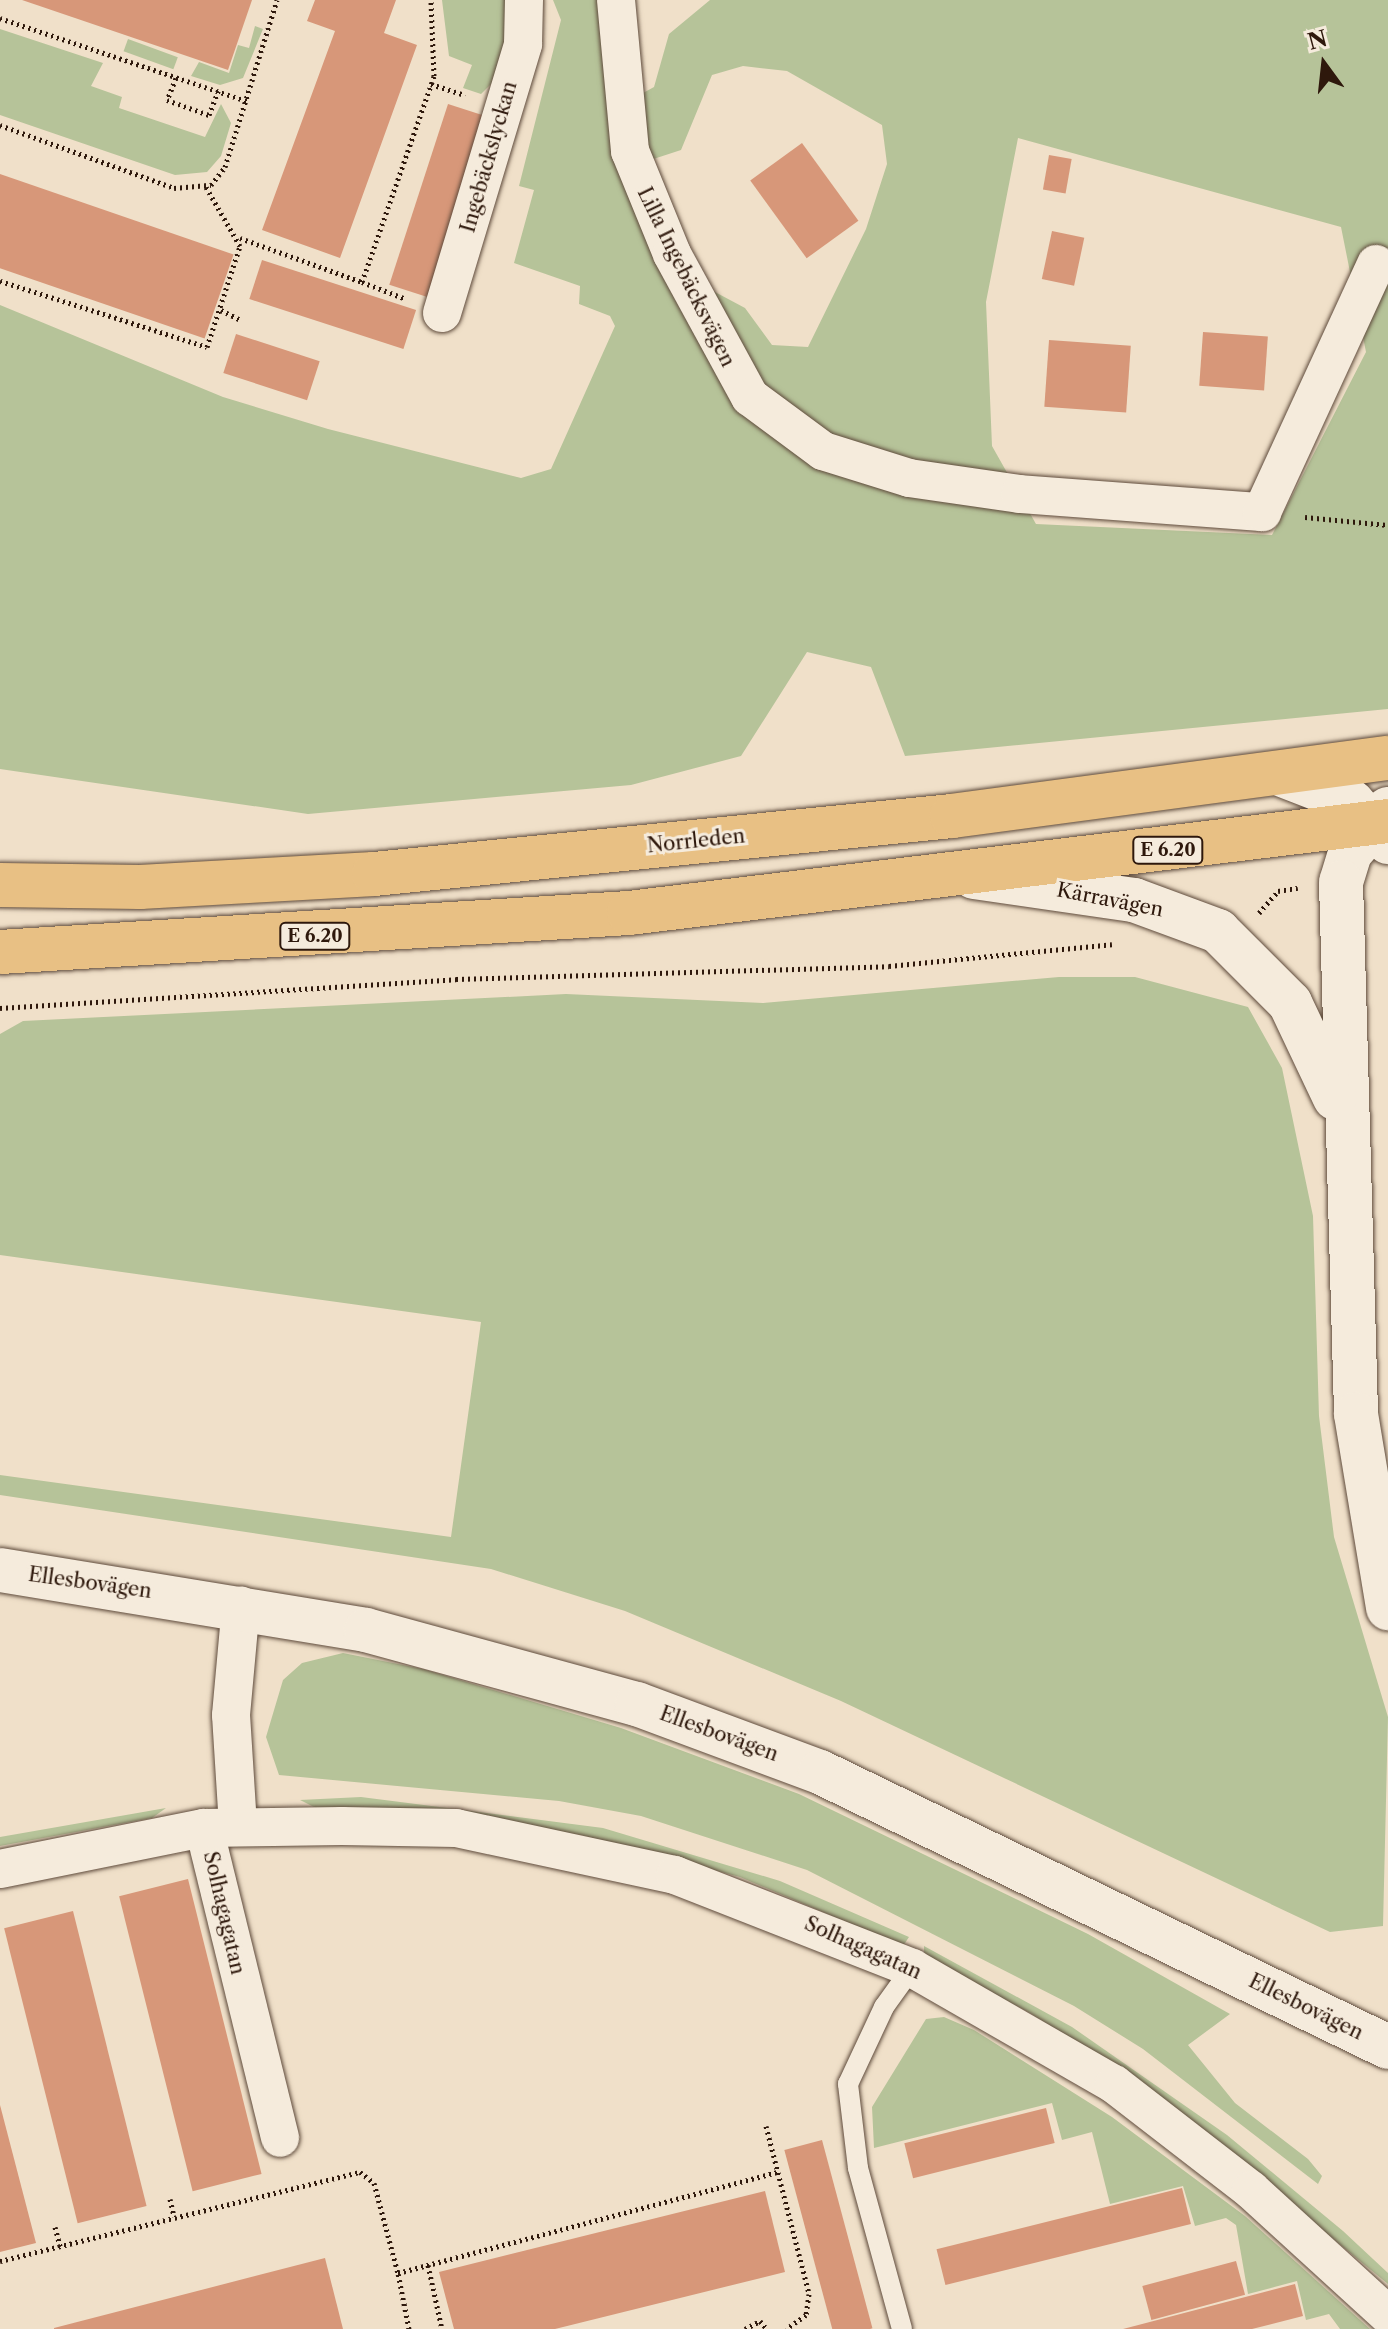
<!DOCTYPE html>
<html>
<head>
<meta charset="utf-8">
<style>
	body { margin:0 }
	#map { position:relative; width:1388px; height:2329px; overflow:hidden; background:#f0e0c9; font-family:"Libre Caslon Text",serif }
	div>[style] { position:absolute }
	.green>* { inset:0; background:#b6c399; transform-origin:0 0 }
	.building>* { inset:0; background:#d79779; transform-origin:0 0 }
	.path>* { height:5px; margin-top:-2.5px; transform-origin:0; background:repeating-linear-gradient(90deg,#2e180c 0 2px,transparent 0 6px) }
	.roads { filter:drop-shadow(0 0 2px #5e4a3b) drop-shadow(0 0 2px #5e4a3b) }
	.service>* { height:20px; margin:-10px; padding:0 10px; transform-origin:10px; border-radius:10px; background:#f5ebdc }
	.minor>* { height:38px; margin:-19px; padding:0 19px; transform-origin:19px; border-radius:19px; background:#f5ebdc }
	.secondary>* { height:44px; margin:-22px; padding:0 22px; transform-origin:22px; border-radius:22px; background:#f5ebdc }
	.trunk>* { height:44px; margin:-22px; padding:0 22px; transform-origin:22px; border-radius:22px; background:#e8c084 }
	span { translate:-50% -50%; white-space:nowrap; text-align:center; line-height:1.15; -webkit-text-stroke:6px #f5ebdc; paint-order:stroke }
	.shield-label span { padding:2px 6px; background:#f5ebdc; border:2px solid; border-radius:6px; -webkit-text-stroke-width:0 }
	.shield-label { font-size:18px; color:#2e180c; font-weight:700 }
	.street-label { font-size:20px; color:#2e180c }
	.north { position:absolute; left:1284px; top:24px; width:80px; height:80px; -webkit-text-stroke:6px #f5ebdc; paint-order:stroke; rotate:345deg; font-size:22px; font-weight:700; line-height:32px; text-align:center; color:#2e180c }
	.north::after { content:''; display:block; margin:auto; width:28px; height:36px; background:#2e180c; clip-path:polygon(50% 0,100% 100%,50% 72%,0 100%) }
</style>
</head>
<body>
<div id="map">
	<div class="green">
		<i style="clip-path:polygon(442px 0,509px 0,510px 30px,493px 82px,481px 94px,463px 88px,472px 65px,449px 56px)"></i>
		<i style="clip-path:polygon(evenodd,553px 0,603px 0,612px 110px,654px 87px,669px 34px,710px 0,1388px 0,1388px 709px,905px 756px,871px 667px,807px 652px,741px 756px,631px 785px,308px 814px,0 769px,0 305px,223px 397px,328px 429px,521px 478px,551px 469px,615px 326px,610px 316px,579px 304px,580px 286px,514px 263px,534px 190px,519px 186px,561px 20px,553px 0,743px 66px,787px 71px,882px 125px,887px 164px,866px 229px,808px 347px,772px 345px,745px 308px,685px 276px,632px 166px,681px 150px,712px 75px,743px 66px,553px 0,1018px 138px,1341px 227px,1366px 352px,1272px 535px,1036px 524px,992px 446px,986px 302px,1018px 138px)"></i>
		<i style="clip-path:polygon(255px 26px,263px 29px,243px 78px,220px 85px,191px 76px,199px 62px,229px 73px,238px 45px,249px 48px)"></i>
		<i style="clip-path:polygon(0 29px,103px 63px,91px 86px,122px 97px,119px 108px,205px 137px,221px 104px,231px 123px,221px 156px,207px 172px,175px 175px,0 115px)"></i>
		<i style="left:128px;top:39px;width:53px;height:13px;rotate:20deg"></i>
		<i style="clip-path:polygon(1059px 977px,1135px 977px,1248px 1007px,1282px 1068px,1313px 1216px,1319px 1416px,1334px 1537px,1388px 1717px,1383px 1926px,1330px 1932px,841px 1701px,625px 1611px,491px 1569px,0 1495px,0 1475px,451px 1537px,481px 1322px,0 1255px,0 1034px,23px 1021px,566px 994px,763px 1003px)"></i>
		<i style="clip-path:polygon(343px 1653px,423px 1669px,621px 1728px,799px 1794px,1088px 1934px,1230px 2014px,1188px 2045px,1235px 2103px,1308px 2159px,1322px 2176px,1318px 2184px,1143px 2049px,1074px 2006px,807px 1870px,641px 1816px,559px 1801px,279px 1775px,266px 1737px,283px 1680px,302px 1663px)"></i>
		<i style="clip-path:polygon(361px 1797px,603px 1828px,780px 1881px,909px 1937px,903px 1946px,740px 1877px,581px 1835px,318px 1809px,300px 1800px)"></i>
		<i style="clip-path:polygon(166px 1808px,152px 1818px,0 1846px,0 1837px)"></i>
		<i style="clip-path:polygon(924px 1946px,1072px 2027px,1227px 2135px,1343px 2231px,1388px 2273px,1388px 2284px,1163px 2099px,1030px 2013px,924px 1957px)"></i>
		<i style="clip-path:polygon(926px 2019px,944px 2017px,974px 2030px,1112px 2117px,1245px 2216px,1370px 2329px,1340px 2329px,1329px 2314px,1306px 2320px,1297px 2281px,1248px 2294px,1236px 2225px,1226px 2218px,1195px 2226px,1183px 2186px,1110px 2204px,1092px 2132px,1062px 2140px,1052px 2103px,874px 2148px,872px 2107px)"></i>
	</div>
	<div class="building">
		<i style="clip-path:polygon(22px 0,252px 0,228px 70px)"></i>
		<i style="clip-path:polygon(315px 0,396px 0,384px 33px,417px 45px,340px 258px,262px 230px,335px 31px,307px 21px)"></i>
		<i style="left:448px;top:104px;width:40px;height:190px;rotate:18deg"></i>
		<i style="left:802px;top:143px;width:96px;height:64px;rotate:54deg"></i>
		<i style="left:1049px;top:155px;width:23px;height:35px;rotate:10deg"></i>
		<i style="left:0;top:174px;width:247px;height:89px;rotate:19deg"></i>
		<i style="left:1052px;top:231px;width:33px;height:49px;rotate:12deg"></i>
		<i style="left:262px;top:260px;width:162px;height:41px;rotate:18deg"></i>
		<i style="left:1203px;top:332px;width:65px;height:54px;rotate:4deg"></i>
		<i style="left:236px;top:334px;width:88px;height:41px;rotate:18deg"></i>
		<i style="left:1049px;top:340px;width:82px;height:67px;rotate:4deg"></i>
		<i style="left:188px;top:1879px;width:304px;height:71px;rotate:76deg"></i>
		<i style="left:73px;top:1911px;width:304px;height:71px;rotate:76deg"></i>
		<i style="clip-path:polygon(0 2105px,36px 2243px,0 2252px)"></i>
		<i style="left:1046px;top:2108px;width:36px;height:146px;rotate:76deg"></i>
		<i style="left:822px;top:2140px;width:195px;height:39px;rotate:75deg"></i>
		<i style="left:1182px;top:2188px;width:37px;height:253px;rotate:76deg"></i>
		<i style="clip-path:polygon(765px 2191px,785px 2272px,555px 2329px,454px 2329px,439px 2272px)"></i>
		<i style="clip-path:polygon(325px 2258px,343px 2329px,54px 2329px,54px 2328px)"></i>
		<i style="left:1236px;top:2261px;width:35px;height:97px;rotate:75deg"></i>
		<i style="clip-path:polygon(1295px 2284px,1303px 2316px,1252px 2329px,1123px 2329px)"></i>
	</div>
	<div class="path">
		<i style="left:0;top:18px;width:261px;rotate:18.6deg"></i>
		<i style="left:176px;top:78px;width:24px;rotate:112deg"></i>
		<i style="left:167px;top:100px;width:45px;rotate:19.7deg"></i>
		<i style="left:209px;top:115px;width:26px;rotate:-69deg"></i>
		<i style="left:431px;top:84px;width:36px;rotate:18deg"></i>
		<i style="left:0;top:125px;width:185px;rotate:19.9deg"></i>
		<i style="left:174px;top:188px;width:37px;rotate:-5deg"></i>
		<i style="left:211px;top:185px;width:23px;rotate:-52deg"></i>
		<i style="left:225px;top:167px;width:175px;rotate:-72.7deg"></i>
		<i style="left:240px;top:238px;width:130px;rotate:19.8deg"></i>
		<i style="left:362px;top:282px;width:218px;rotate:-70.7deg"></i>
		<i style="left:434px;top:76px;width:76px;rotate:-92.3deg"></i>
		<i style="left:0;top:281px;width:217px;rotate:17.7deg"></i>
		<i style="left:207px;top:347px;width:106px;rotate:-71.9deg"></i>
		<i style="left:240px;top:246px;width:68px;rotate:-120deg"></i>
		<i style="left:362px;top:282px;width:47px;rotate:21.1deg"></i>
		<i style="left:221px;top:310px;width:22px;rotate:27deg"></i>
		<i style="left:1305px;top:517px;width:83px;rotate:5.5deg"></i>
		<i style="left:1259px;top:913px;width:29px;rotate:-49deg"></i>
		<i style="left:1278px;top:891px;width:20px;rotate:-9deg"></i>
		<i style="left:0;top:1008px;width:457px;rotate:-3.6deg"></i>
		<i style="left:456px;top:979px;width:433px;rotate:-1.7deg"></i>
		<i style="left:889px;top:966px;width:224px;rotate:-5.6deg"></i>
		<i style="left:766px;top:2126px;width:173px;rotate:75.6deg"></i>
		<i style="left:809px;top:2294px;width:21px;rotate:98deg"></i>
		<i style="left:806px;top:2315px;width:24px;rotate:145deg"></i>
		<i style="left:170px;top:2199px;width:18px;rotate:77deg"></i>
		<i style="left:55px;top:2227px;width:20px;rotate:75deg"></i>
		<i style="left:0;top:2261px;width:371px;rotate:-13.9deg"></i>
		<i style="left:360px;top:2172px;width:18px;rotate:38deg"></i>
		<i style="left:374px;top:2183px;width:93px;rotate:75.1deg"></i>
		<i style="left:428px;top:2265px;width:66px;rotate:77.7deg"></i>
		<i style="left:409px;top:2329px;width:57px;rotate:-101.1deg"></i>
		<i style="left:398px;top:2273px;width:393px;rotate:-14.9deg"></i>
		<i style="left:745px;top:2329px;width:17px;rotate:-28deg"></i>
		<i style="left:760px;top:2321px;width:11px;rotate:49deg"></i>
	</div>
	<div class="roads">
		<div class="service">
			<i style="left:902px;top:2329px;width:167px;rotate:-105.3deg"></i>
			<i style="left:858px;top:2168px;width:85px;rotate:-96.8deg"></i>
			<i style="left:848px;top:2084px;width:85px;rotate:-64.9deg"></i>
			<i style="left:884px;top:2007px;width:48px;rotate:-54.3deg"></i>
		</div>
		<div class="minor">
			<i style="left:616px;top:0;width:152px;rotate:84.7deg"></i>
			<i style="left:630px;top:151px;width:111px;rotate:67.8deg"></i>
			<i style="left:672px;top:254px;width:163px;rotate:61.4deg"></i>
			<i style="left:750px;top:397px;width:91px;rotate:36.5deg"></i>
			<i style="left:823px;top:451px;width:90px;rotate:17.4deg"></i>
			<i style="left:909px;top:478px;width:112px;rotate:8.2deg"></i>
			<i style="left:1020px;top:494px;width:243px;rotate:4.3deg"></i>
			<i style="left:1262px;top:512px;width:273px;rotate:-65.3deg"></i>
			<i style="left:442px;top:313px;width:281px;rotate:-73.2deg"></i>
			<i style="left:523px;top:44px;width:44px;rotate:-88.7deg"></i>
			<i style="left:238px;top:1826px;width:111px;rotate:-93.6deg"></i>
			<i style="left:231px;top:1715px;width:110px;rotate:-84.8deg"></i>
			<i style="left:204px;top:1828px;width:319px;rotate:76.2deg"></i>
			<i style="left:0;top:1869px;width:208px;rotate:-11.4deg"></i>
			<i style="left:204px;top:1828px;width:138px;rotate:-0.8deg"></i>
			<i style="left:342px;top:1826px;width:114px;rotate:1deg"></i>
			<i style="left:456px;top:1828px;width:224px;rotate:12.1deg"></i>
			<i style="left:675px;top:1875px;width:255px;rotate:21.4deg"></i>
			<i style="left:912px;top:1968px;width:233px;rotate:29.9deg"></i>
			<i style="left:1114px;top:2084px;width:173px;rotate:37.7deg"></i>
			<i style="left:1251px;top:2190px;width:185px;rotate:42.4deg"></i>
		</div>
		<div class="secondary">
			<i style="left:1285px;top:776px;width:72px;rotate:21.2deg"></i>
			<i style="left:1352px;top:802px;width:54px;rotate:48deg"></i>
			<i style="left:1388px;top:809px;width:58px;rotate:130.8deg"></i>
			<i style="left:1350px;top:853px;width:30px;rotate:107deg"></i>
			<i style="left:1341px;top:882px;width:532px;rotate:88.38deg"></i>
			<i style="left:1356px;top:1414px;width:197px;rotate:80.6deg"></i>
			<i style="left:974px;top:877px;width:162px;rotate:8.2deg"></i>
			<i style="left:1134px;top:900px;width:90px;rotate:20.3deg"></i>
			<i style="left:1218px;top:931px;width:102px;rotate:45deg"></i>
			<i style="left:1290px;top:1003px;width:105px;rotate:64.7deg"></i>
			<i style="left:0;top:1570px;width:371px;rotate:9.3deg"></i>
			<i style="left:366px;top:1630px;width:281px;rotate:15.3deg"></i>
			<i style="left:637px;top:1704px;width:195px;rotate:20.4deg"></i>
			<i style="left:820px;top:1772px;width:631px;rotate:25.83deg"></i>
		</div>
		<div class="trunk">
			<i style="left:0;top:885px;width:140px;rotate:0.8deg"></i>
			<i style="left:140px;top:887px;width:234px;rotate:-3.2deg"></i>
			<i style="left:374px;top:874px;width:581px;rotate:-5.73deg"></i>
			<i style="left:952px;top:816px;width:440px;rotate:-7.6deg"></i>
			<i style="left:0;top:952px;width:630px;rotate:-3.55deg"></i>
			<i style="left:629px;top:913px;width:765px;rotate:-6.91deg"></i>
		</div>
	</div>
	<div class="shield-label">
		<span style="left:1168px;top:850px">E 6.20</span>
		<span style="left:315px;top:936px">E 6.20</span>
	</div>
	<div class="street-label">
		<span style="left:489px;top:157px;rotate:-74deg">Ingebäckslyckan</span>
		<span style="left:686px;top:277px;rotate:64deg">Lilla Ingebäcksvägen</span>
		<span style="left:696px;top:841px;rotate:-6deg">Norrleden</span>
		<span style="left:1110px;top:900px;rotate:11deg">Kärravägen</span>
		<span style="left:90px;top:1583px;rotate:8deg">Ellesbovägen</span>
		<span style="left:719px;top:1734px;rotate:20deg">Ellesbovägen</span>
		<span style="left:224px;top:1913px;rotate:77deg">Solhagagatan</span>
		<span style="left:863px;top:1948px;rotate:24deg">Solhagagatan</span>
		<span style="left:1306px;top:2007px;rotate:26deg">Ellesbovägen</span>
	</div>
	<div class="north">N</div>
</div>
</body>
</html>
